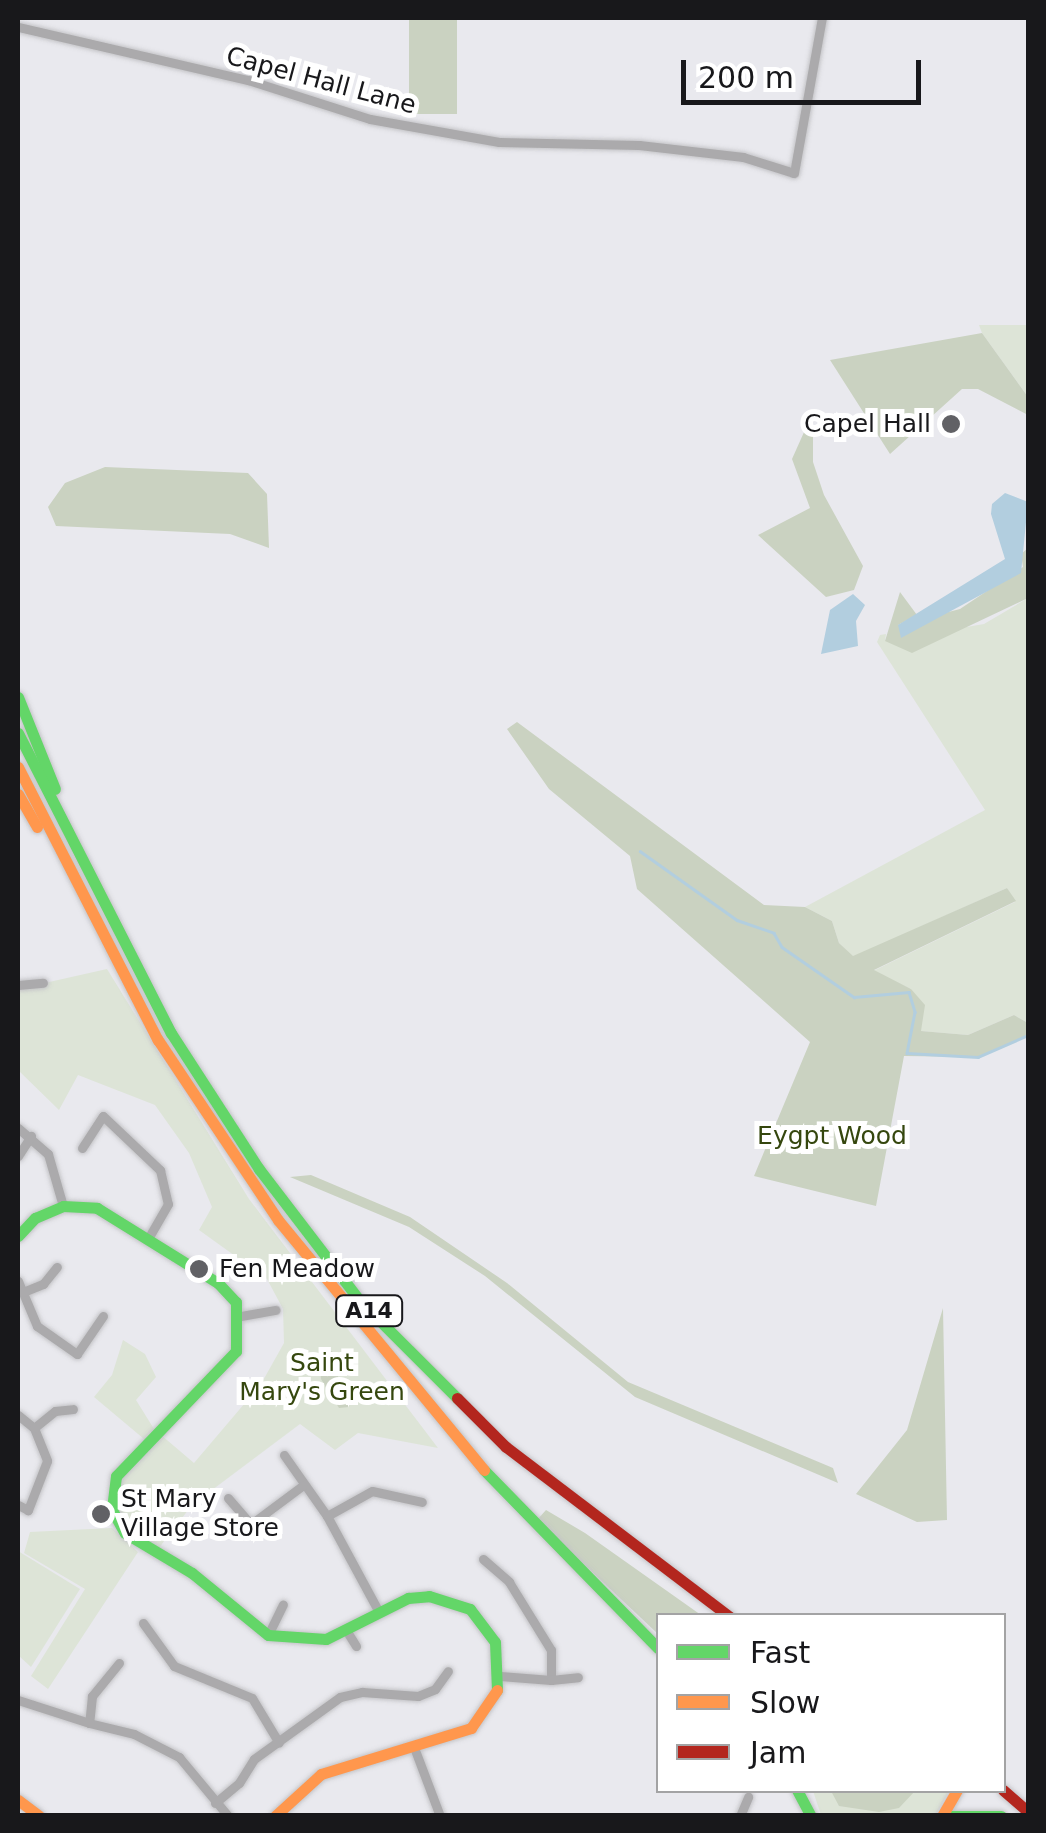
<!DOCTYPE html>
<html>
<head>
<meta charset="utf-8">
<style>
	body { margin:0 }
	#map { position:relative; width:1046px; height:1833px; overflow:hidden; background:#e9e9ee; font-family:"DejaVu Sans",sans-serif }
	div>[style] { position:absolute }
	.green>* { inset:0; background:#dde4d7 }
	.forest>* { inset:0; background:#cad2c1; transform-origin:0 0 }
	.water>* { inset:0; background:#b2cedf }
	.stream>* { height:2.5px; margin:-1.25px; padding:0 1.25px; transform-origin:1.25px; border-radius:1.25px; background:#b2cedf }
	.roads { filter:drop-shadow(0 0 2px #c4c4c7) drop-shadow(0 0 2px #c4c4c7) }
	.street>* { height:9px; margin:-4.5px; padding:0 4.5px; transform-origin:4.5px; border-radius:4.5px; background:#abaaac }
	.fast>* { height:11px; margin:-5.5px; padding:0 5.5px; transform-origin:5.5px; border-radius:5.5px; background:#63d668 }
	.slow>* { height:11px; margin:-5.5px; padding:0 5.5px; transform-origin:5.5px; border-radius:5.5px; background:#ff974d }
	.jam>* { height:11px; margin:-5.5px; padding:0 5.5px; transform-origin:5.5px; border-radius:5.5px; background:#b3261e }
	.dots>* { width:28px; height:28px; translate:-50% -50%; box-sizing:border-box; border:5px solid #fff; border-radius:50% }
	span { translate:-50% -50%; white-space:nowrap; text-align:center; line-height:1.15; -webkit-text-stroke:10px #fff; paint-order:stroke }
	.shield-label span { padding:2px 8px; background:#fff; border:2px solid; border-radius:8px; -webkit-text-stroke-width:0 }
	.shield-label { font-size:22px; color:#18181b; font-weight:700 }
	.street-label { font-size:25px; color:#18181b }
	.poi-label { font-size:25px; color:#18181b }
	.right { translate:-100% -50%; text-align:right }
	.left { translate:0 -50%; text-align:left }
	.park-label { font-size:25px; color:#35470e }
	.frame { position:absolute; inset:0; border:20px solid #18181b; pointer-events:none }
	.legend { position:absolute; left:656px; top:1613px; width:350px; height:180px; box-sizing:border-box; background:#fff; border:2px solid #a3a3a4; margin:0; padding:12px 18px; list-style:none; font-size:30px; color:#18181b }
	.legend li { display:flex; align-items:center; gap:20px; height:50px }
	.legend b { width:50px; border:2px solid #a3a3a4 }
	.scale { position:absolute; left:681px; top:60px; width:240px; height:45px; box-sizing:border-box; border:5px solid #18181b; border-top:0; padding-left:12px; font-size:30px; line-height:35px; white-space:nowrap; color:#18181b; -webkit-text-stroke:8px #fff; paint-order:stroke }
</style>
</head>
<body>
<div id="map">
	<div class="green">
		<i style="clip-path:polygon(979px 325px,1028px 325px,1028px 397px,982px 333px)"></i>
		<i style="clip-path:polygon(1028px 598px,1028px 1023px,1014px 1015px,968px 1035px,920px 1031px,911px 989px,873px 971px,1015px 902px,1007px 888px,853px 957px,839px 943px,832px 921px,805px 907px,985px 810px,877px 642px,880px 635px,886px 634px,885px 641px,984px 624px)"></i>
		<i style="clip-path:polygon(107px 969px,249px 1199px,438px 1448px,358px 1433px,335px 1450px,300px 1424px,192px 1505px,155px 1553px,118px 1525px,113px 1487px,144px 1439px,94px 1397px,112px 1375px,123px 1340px,145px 1354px,156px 1377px,136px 1400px,154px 1429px,194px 1463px,261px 1384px,284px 1343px,283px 1309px,267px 1279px,199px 1230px,212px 1207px,189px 1153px,155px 1105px,78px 1075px,59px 1110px,18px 1070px,18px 989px)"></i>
		<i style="clip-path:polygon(112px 1528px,138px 1552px,48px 1689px,31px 1676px,85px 1589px,24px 1553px,30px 1532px)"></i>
		<i style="clip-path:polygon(18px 1551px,80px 1589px,31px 1667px,18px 1655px)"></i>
		<i style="clip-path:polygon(813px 1791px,949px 1791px,935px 1816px,821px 1815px)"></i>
	</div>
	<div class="forest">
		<i style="left:409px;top:18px;width:48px;height:96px"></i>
		<i style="clip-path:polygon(982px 333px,1028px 397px,1028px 415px,978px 389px,962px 389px,890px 454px,830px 360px)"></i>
		<i style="clip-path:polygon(813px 412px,813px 462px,824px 495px,863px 566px,854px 590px,826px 597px,758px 535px,810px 508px,792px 459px)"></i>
		<i style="clip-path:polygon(105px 467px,248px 473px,267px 494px,269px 548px,230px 534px,56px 526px,48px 507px,65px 483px)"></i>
		<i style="clip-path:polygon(1028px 548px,1028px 598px,912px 653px,885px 641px,900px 592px,917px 615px,898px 625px,960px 609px,1023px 567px,1021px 554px)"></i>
		<i style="clip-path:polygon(517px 722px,764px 905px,805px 907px,832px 921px,839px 943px,853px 956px,1007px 888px,1016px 901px,874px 970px,911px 989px,925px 1005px,921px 1031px,968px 1035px,1014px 1015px,1028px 1023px,1028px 1035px,978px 1057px,904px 1056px,876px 1206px,754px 1176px,810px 1042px,637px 889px,630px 856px,549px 789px,507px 729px)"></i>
		<i style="clip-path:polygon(311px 1175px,410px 1217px,507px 1283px,628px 1382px,833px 1468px,838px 1483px,635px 1397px,485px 1276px,409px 1227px,290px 1177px)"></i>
		<i style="clip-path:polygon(943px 1308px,947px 1520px,917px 1522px,856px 1494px,907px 1430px)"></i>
		<i style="clip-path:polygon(325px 1348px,333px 1352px,339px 1381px,354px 1394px,349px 1407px,339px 1408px,321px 1379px,319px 1352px)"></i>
		<i style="clip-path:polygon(546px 1510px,585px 1533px,701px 1615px,658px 1616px,658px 1634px,537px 1520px)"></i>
		<i style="clip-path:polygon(831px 1791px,831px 1790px,915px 1791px,899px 1808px,879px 1812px,839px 1806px)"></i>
	</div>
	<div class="water">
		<i style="clip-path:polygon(1005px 493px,1028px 502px,1021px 573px,901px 638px,898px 625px,1005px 559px,991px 514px,992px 504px)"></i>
		<i style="clip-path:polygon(853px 594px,865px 605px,856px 621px,858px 646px,821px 654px,830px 610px)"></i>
	</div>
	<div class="stream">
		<i style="left:640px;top:851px;width:119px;rotate:35.4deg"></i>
		<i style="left:737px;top:920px;width:39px;rotate:19deg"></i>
		<i style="left:774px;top:933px;width:16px;rotate:60deg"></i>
		<i style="left:782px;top:947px;width:88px;rotate:34.8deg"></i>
		<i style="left:854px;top:997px;width:55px;rotate:-5.2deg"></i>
		<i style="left:909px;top:992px;width:21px;rotate:73deg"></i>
		<i style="left:915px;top:1012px;width:42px;rotate:101deg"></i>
		<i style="left:907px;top:1053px;width:71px;rotate:3.2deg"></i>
		<i style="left:978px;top:1057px;width:55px;rotate:-23.7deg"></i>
	</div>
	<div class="roads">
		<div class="street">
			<i style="left:18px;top:27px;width:236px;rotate:13deg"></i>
			<i style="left:248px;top:80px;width:128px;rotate:17.7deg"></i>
			<i style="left:370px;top:119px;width:131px;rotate:10.1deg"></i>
			<i style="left:499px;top:142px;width:140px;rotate:1.2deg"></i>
			<i style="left:639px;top:145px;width:105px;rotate:6.6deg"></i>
			<i style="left:743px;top:157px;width:53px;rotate:17.4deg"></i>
			<i style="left:794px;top:173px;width:158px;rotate:-79.8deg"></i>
			<i style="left:18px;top:985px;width:25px;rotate:-5deg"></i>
			<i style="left:18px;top:1128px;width:40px;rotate:41deg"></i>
			<i style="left:48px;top:1154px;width:54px;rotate:73.9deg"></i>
			<i style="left:82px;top:1148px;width:38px;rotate:-57deg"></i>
			<i style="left:103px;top:1116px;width:79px;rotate:43.5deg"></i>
			<i style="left:160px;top:1170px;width:35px;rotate:77deg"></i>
			<i style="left:168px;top:1204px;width:38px;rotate:120deg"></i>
			<i style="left:18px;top:1156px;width:24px;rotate:-57deg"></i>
			<i style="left:18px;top:1281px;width:49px;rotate:67.1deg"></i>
			<i style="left:37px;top:1326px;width:49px;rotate:35deg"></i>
			<i style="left:77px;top:1354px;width:46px;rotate:-55.6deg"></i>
			<i style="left:23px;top:1292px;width:22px;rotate:-22deg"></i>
			<i style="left:43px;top:1284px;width:22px;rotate:-51deg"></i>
			<i style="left:241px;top:1316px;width:35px;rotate:-10deg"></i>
			<i style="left:18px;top:1415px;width:21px;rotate:39deg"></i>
			<i style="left:34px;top:1428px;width:35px;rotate:68deg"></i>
			<i style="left:47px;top:1461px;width:53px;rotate:111.2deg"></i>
			<i style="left:28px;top:1510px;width:11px;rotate:-153deg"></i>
			<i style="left:34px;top:1428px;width:27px;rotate:-39deg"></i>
			<i style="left:55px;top:1411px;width:18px;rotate:-6deg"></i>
			<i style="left:284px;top:1455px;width:75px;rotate:54.8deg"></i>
			<i style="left:327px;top:1516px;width:109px;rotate:61.6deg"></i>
			<i style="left:228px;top:1498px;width:35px;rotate:49deg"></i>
			<i style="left:251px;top:1524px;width:64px;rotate:-36.7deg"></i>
			<i style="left:327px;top:1516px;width:51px;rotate:-29.1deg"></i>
			<i style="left:372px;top:1491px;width:51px;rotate:12.4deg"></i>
			<i style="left:483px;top:1559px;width:35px;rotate:41deg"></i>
			<i style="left:509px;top:1582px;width:80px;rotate:58.3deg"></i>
			<i style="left:551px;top:1650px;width:30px;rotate:90deg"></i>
			<i style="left:551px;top:1680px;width:51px;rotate:-175.5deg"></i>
			<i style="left:143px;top:1623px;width:53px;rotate:54.2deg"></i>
			<i style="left:174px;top:1666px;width:84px;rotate:22.3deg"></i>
			<i style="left:252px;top:1698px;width:52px;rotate:59deg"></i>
			<i style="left:346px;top:1630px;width:19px;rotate:58deg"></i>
			<i style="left:268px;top:1635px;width:34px;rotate:-64deg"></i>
			<i style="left:119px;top:1663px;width:43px;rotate:129.3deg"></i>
			<i style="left:92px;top:1696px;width:27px;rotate:96deg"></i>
			<i style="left:89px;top:1723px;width:46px;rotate:13.7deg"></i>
			<i style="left:134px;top:1734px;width:51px;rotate:27.1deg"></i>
			<i style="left:179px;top:1757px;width:77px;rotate:50.3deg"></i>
			<i style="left:551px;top:1680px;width:27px;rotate:-6deg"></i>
			<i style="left:18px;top:1700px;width:75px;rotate:17.9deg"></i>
			<i style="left:415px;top:1750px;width:71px;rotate:69.3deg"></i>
			<i style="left:215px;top:1803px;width:31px;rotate:-40deg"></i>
			<i style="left:239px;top:1783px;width:28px;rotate:-58deg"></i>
			<i style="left:254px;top:1759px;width:106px;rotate:-35.8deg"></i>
			<i style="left:340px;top:1697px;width:23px;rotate:-13deg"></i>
			<i style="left:362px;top:1692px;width:56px;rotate:4.1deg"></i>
			<i style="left:418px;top:1696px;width:18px;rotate:-22deg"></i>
			<i style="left:435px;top:1689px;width:22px;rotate:-54deg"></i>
			<i style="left:740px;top:1816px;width:21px;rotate:-67deg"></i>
		</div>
		<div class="fast">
			<i style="left:18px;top:697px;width:99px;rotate:68.1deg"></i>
			<i style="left:18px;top:733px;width:337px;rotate:63deg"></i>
			<i style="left:171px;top:1033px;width:162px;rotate:57.1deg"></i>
			<i style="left:259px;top:1169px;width:165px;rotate:52.6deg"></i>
			<i style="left:359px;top:1300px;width:139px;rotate:45deg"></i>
			<i style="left:18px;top:1236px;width:25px;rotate:-47deg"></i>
			<i style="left:35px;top:1218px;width:30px;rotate:-23deg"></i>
			<i style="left:63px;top:1206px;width:34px;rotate:3deg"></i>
			<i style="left:97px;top:1208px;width:142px;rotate:31.8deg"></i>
			<i style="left:218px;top:1283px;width:26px;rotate:47deg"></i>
			<i style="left:236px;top:1302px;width:49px;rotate:90deg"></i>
			<i style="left:236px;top:1351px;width:173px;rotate:133.8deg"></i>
			<i style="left:116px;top:1476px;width:34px;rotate:97deg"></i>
			<i style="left:112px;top:1510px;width:26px;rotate:61deg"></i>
			<i style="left:125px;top:1533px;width:78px;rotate:30.8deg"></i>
			<i style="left:192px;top:1573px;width:98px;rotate:39.2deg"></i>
			<i style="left:268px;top:1635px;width:58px;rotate:3.9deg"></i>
			<i style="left:326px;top:1639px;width:92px;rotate:-26.6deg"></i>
			<i style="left:408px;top:1598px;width:21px;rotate:-5deg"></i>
			<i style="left:429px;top:1596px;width:43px;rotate:17.6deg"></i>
			<i style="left:470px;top:1609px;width:41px;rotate:52.9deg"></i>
			<i style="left:495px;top:1642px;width:48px;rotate:87.6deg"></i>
			<i style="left:484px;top:1470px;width:249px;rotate:45.7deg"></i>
			<i style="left:797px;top:1790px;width:30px;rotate:62deg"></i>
			<i style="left:950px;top:1816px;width:51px"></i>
		</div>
		<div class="slow">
			<i style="left:18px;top:767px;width:307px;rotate:62.9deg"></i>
			<i style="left:158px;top:1040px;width:216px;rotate:56.3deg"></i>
			<i style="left:278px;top:1220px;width:324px;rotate:50.5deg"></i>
			<i style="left:18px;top:794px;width:38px;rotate:60deg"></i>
			<i style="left:18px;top:1800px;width:26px;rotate:37deg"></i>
			<i style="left:275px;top:1816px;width:62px;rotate:-42.4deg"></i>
			<i style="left:321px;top:1774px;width:157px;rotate:-17deg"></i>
			<i style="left:471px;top:1728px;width:46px;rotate:-55.6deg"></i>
			<i style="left:942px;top:1816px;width:30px;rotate:-60deg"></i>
		</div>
		<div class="jam">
			<i style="left:457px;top:1398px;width:69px;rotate:45deg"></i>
			<i style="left:506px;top:1447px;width:280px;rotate:37.2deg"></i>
			<i style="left:1003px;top:1790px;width:33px;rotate:41deg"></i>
		</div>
	</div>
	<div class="dots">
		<i style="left:951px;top:424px;background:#616165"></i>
		<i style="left:199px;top:1269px;background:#616165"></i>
		<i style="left:101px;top:1514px;background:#616165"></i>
	</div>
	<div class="shield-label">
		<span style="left:369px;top:1311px">A14</span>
	</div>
	<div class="street-label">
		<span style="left:321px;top:81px;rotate:15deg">Capel Hall Lane</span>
	</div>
	<div class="poi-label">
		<span class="right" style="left:931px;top:424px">Capel Hall</span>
		<span class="left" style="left:219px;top:1269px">Fen Meadow</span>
		<span class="left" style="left:121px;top:1514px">St Mary<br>Village Store</span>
	</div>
	<div class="park-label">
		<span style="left:832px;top:1136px">Eygpt Wood</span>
		<span style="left:322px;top:1378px">Saint<br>Mary's Green</span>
	</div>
	<div class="frame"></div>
	<ul class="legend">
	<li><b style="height:12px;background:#63d668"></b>Fast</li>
	<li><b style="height:12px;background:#ff974d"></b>Slow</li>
	<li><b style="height:12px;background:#b3261e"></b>Jam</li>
	</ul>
	<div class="scale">200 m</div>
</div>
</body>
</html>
